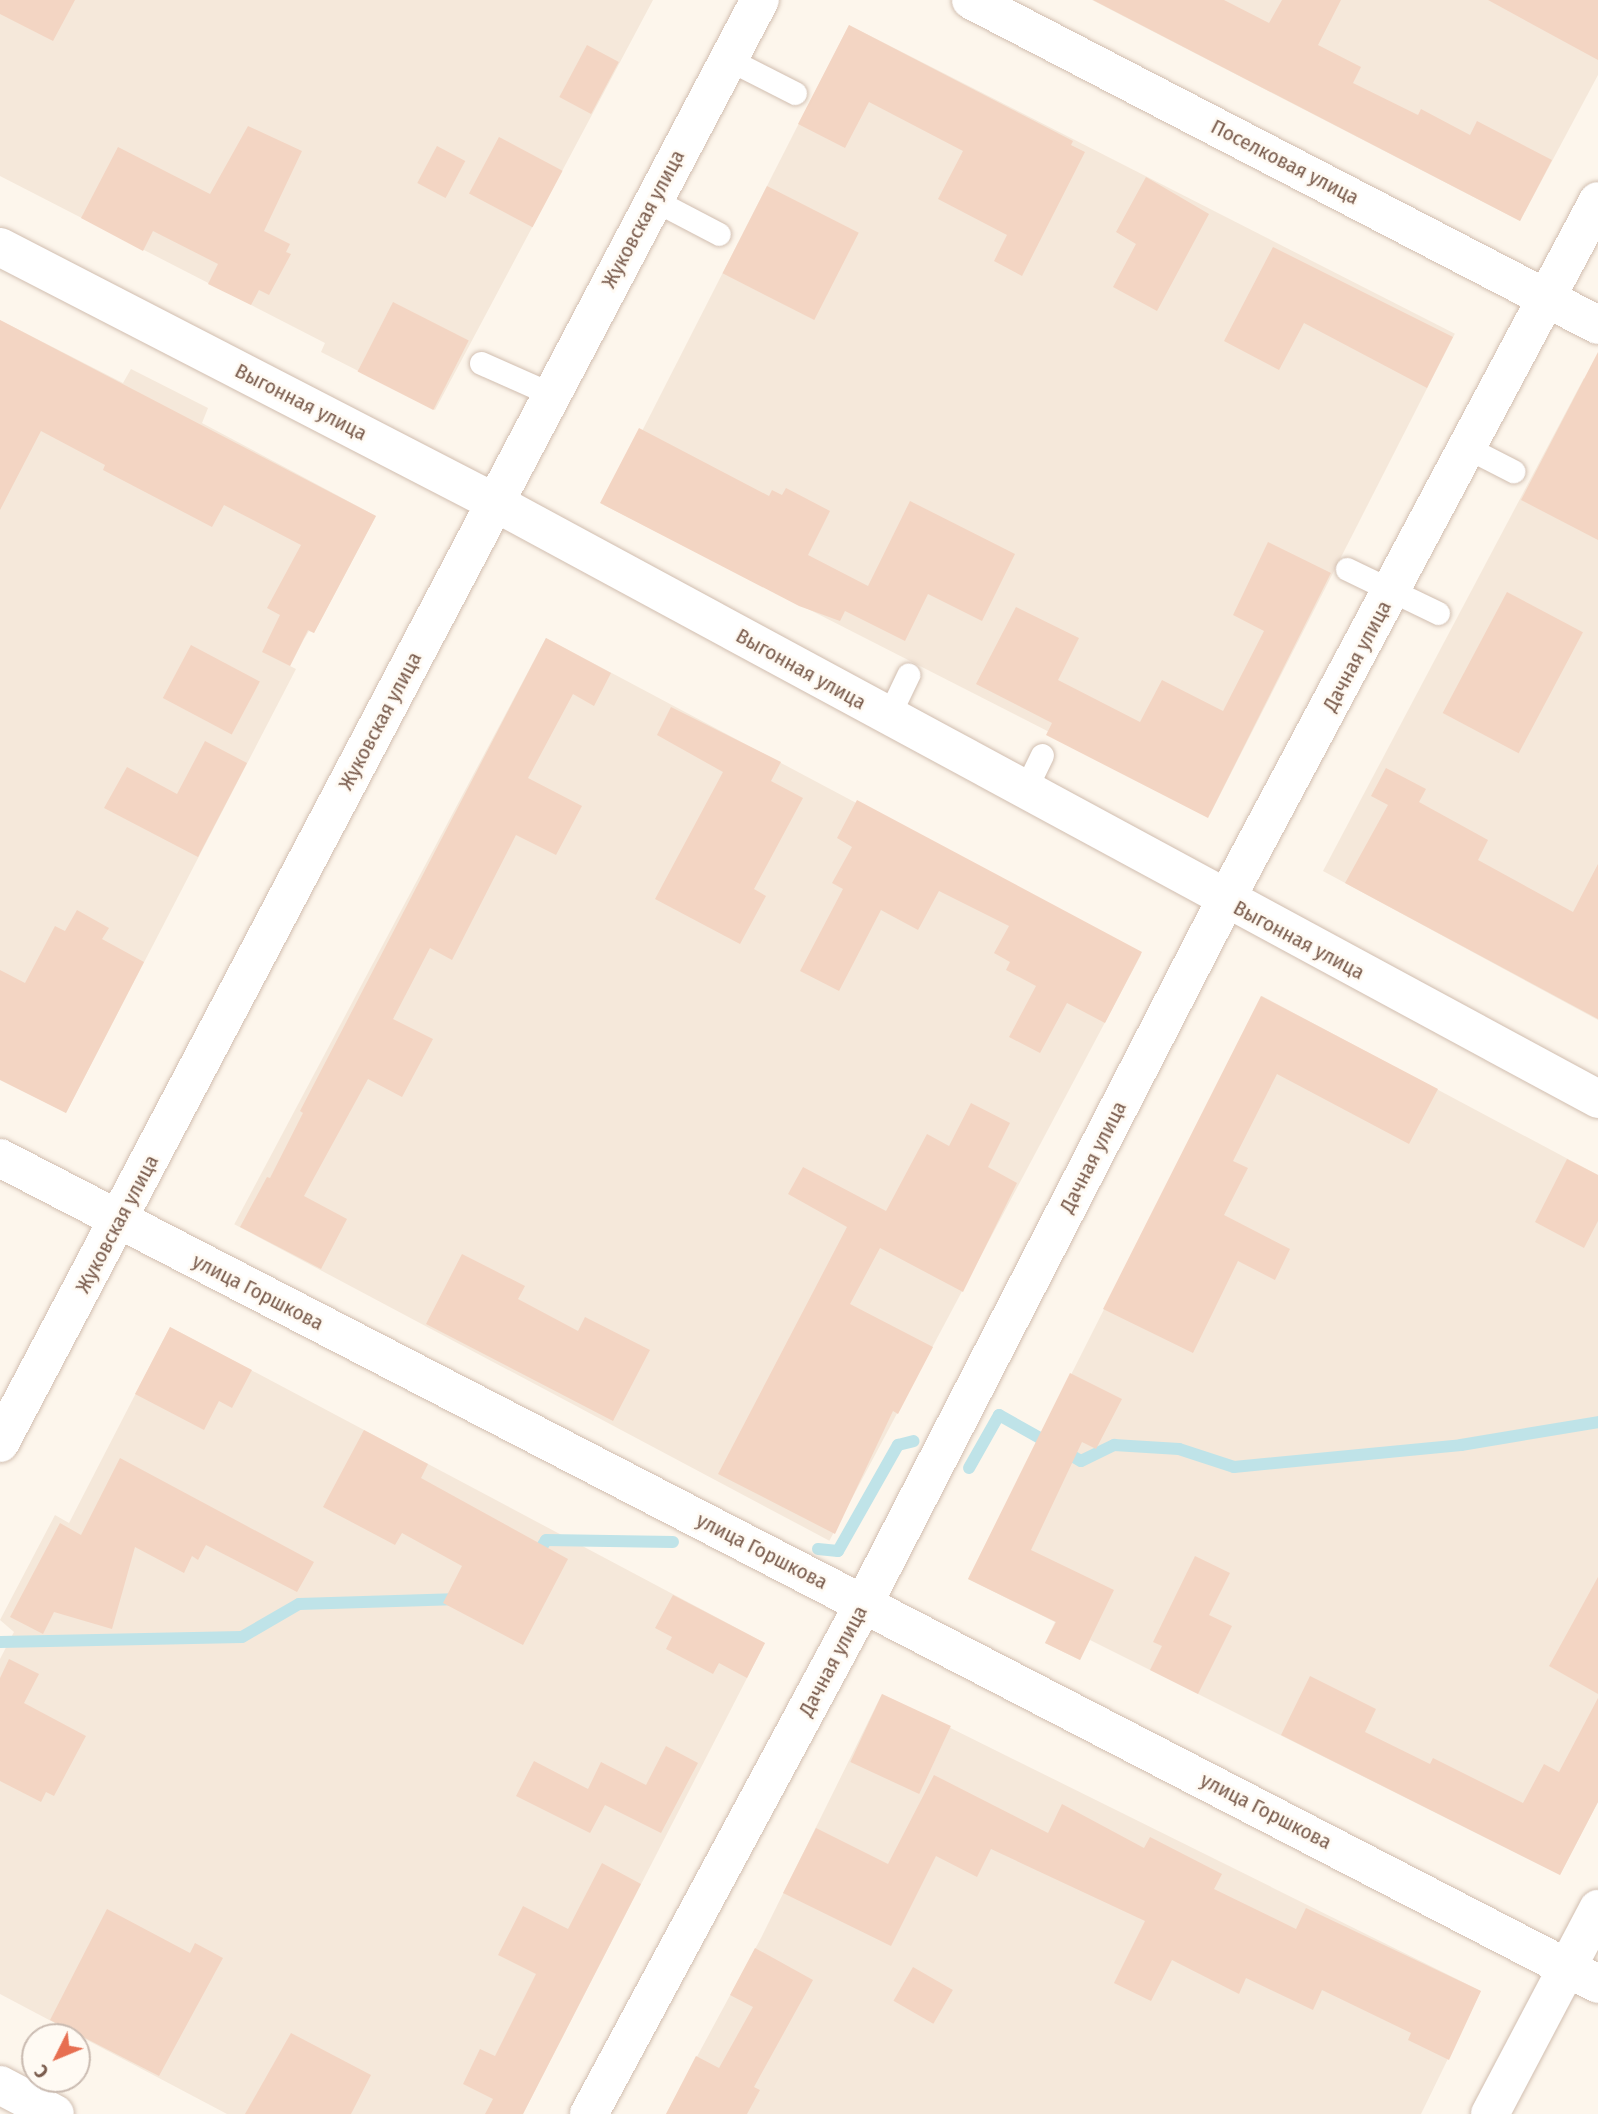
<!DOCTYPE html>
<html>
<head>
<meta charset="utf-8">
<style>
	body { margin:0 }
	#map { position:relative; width:1598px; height:2114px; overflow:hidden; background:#fdf6ec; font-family:"Fira Sans Condensed",sans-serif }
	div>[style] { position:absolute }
	.residential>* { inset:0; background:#f5e8da; transform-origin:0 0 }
	.stream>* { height:12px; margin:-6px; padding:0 6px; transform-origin:6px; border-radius:6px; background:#bfe3e8 }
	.building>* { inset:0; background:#f3d5c3; transform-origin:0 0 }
	.roads { filter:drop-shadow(0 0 2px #d1beb0) drop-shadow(0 0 2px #d1beb0) }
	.lane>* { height:23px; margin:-11.5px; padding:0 11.5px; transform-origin:11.5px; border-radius:11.5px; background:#fff }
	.street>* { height:38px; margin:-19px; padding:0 19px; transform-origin:19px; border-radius:19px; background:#fff }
	.secondary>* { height:38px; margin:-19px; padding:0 19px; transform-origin:19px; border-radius:19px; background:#fff }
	span { translate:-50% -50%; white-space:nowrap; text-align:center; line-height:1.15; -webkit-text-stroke:5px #fffaf3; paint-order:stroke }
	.street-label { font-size:21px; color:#7a5c4d }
	.north { position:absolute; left:21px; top:2023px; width:70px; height:70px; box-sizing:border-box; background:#fffaf3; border:2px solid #cabbb1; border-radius:50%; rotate:227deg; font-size:19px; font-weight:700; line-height:28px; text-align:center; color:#7a5c4d }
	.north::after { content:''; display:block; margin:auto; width:24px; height:32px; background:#e76f51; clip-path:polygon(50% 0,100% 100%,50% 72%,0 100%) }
</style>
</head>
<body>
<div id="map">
	<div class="residential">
		<i style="clip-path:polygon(0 0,653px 0,435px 410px,321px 352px,325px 343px,0 176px)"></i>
		<i style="clip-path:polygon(1092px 0,1598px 0,1598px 75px,1520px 221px)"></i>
		<i style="left:849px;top:25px;width:680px;height:539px;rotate:27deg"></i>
		<i style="clip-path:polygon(0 320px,123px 383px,131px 369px,208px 408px,202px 423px,376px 516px,314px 633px,309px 631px,304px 639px,290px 666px,296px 669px,66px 1113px,0 1079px)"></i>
		<i style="clip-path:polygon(1584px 378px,1598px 386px,1598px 1020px,1323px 871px)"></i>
		<i style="left:546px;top:638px;width:674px;height:664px;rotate:28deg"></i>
		<i style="clip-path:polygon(1262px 996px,1598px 1175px,1598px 1802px,1560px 1875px,1090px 1640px,1080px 1660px,1045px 1643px,1055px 1622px,968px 1579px)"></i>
		<i style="clip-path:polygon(170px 1327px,765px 1643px,523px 2114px,227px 2114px,0 1994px,0 1659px,14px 1632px,0 1620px,55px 1515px,69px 1523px)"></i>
		<i style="clip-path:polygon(882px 1694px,1481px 1991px,1421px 2114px,666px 2114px,761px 1938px)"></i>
	</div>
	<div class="stream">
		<i style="left:969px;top:1468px;width:61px;rotate:-60.5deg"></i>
		<i style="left:999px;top:1415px;width:94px;rotate:29.3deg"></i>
		<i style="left:1081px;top:1461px;width:37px;rotate:-26deg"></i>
		<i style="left:1114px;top:1445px;width:65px;rotate:3.5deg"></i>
		<i style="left:1179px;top:1449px;width:58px;rotate:18.1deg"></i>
		<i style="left:1234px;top:1467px;width:228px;rotate:-5.5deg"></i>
		<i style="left:1461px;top:1445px;width:139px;rotate:-9.5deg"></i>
		<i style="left:818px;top:1549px;width:20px;rotate:6deg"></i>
		<i style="left:838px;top:1551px;width:122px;rotate:-60.5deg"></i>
		<i style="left:898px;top:1445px;width:16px;rotate:-14deg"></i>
		<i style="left:534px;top:1560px;width:23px;rotate:-59deg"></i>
		<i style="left:546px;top:1540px;width:127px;rotate:0.9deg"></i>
		<i style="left:0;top:1642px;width:242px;rotate:-1.2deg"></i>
		<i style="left:242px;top:1637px;width:66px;rotate:-30.1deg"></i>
		<i style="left:299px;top:1604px;width:161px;rotate:-1.8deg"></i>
	</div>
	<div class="building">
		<i style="clip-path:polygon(0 0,75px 0,53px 41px,0 14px)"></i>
		<i style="clip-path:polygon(1093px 0,1224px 0,1269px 23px,1282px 0,1341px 0,1318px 45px,1361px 67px,1353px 83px,1418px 115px,1421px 109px,1470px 135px,1477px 121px,1552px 160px,1520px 221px)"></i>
		<i style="clip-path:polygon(1488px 0,1598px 0,1598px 60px)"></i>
		<i style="clip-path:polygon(849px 25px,1073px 141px,1071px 145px,1085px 152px,1022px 276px,994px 261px,1007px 235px,938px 199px,963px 151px,869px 102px,845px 148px,798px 124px)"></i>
		<i style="left:587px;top:45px;width:36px;height:59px;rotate:28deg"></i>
		<i style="clip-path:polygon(248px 126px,302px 151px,264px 231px,290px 244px,286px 252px,291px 254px,269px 295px,259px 290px,251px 305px,208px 284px,218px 264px,153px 231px,143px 251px,81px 218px,118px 147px,210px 194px)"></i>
		<i style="left:499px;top:137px;width:72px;height:64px;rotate:28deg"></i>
		<i style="left:437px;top:146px;width:32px;height:42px;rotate:28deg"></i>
		<i style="clip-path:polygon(1146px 177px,1209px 214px,1157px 311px,1113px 287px,1136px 244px,1116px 232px)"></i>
		<i style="left:767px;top:186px;width:103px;height:98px;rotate:27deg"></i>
		<i style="clip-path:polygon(1273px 247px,1453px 337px,1427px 388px,1304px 323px,1279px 370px,1224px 341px)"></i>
		<i style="left:393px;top:302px;width:85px;height:78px;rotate:27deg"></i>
		<i style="clip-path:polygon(0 320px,376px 516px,314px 633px,308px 630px,290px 666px,262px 652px,280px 615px,267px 608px,301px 545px,224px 505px,212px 527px,103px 470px,105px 465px,41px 431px,0 510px)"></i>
		<i style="clip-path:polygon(1598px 352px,1598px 540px,1521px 500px)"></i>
		<i style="clip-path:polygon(639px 428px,769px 496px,772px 490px,782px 495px,786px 488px,830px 511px,808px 555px,868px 586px,910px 501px,1015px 554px,982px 621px,928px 594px,905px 641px,845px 611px,840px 621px,799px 606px,600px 503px)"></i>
		<i style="clip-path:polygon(1268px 542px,1331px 573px,1208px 818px,1046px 735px,1052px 723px,976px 684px,1016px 607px,1079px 638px,1058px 680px,1140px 722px,1162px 680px,1223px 711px,1264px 631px,1233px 615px)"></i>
		<i style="left:1507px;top:592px;width:86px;height:137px;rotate:28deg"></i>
		<i style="clip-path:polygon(546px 638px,611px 673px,594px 706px,573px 694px,528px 778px,582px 806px,556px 855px,516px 835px,452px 960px,430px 948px,393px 1019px,433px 1039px,402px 1097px,368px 1079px,304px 1196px,347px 1219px,321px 1269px,240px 1227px,267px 1177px,270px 1178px,303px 1113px,300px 1111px)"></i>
		<i style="left:191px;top:645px;width:78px;height:60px;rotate:28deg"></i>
		<i style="clip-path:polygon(671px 707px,781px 762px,771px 781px,803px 798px,754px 889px,766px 896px,740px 944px,655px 899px,723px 772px,657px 735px)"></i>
		<i style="clip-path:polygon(205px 741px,247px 763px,198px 857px,104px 808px,127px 767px,177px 794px)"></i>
		<i style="clip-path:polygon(1386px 768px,1426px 789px,1419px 802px,1488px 840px,1478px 860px,1573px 912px,1598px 864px,1598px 1019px,1345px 883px,1388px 805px,1371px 796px)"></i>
		<i style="clip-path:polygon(857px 800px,1142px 952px,1105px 1023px,1067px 1003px,1040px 1053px,1009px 1037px,1036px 986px,1006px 970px,1010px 962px,994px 953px,1009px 926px,939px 891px,918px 930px,881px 910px,839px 991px,800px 971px,843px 889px,832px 883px,852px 847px,837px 838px)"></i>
		<i style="clip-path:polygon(77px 910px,109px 928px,102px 939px,144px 962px,66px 1113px,0 1080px,0 970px,25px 983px,55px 926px,65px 931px)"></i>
		<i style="clip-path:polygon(1261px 996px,1438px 1089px,1409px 1144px,1277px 1074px,1233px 1161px,1248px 1168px,1224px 1215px,1290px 1249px,1275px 1280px,1238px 1261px,1193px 1353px,1103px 1309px)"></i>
		<i style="clip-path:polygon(971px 1103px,1010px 1123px,988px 1167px,1017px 1183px,963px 1292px,880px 1248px,850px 1304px,933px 1347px,898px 1414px,893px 1411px,835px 1534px,718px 1474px,847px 1227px,788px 1194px,803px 1167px,886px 1211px,927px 1134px,949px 1146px)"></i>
		<i style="clip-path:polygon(1567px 1159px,1598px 1175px,1598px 1221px,1584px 1248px,1535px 1222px)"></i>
		<i style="clip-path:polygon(462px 1254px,525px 1286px,518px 1299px,578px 1331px,585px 1317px,650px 1350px,613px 1421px,426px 1324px)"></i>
		<i style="clip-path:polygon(170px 1327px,252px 1370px,232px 1408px,219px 1401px,204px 1430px,135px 1394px)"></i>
		<i style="clip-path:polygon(1070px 1373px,1122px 1399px,1096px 1449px,1082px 1442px,1031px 1550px,1114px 1590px,1080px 1660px,1045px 1643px,1056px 1622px,968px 1579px)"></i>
		<i style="clip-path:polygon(364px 1430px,428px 1464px,421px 1478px,568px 1559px,523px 1645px,443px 1603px,462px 1566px,402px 1533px,395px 1545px,323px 1507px)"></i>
		<i style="clip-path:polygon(120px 1458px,314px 1562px,297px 1592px,206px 1545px,198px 1560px,192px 1556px,184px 1573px,135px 1547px,112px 1629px,54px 1612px,43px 1634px,10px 1617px,60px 1523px,81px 1535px)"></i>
		<i style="clip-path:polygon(1195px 1556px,1230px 1573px,1209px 1615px,1232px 1626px,1198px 1694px,1150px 1670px,1162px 1646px,1153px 1642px)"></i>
		<i style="clip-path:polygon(1598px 1577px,1598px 1694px,1549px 1666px)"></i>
		<i style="clip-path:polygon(673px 1595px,765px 1643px,747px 1678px,719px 1663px,713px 1674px,666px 1649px,672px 1637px,655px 1628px)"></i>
		<i style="clip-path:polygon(9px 1659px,39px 1674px,24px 1703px,86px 1736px,54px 1796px,46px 1792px,41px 1802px,0 1781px,0 1678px)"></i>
		<i style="clip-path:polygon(1310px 1676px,1376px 1709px,1365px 1732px,1430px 1764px,1433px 1758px,1523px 1803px,1544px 1764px,1559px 1772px,1598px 1698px,1598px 1802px,1560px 1875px,1281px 1735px)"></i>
		<i style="left:882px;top:1694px;width:76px;height:75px;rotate:25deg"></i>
		<i style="clip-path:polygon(666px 1746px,698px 1763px,661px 1833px,605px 1805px,590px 1833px,516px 1796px,534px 1761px,588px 1789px,601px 1762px,646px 1785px)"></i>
		<i style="clip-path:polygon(934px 1775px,1048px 1833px,1062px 1804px,1144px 1848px,1150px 1837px,1222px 1874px,1214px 1889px,1296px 1929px,1306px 1908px,1481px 1991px,1449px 2060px,1408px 2040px,1411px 2033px,1322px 1990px,1313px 2010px,1246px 1978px,1239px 1994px,1172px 1960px,1151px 2001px,1114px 1983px,1145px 1921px,991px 1849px,977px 1877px,936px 1856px,891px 1946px,783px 1893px,816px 1828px,888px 1864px)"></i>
		<i style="clip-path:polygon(602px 1863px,641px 1884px,523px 2114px,485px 2114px,493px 2099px,463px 2084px,480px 2049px,495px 2056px,536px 1974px,498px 1955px,523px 1906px,568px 1929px)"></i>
		<i style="clip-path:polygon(107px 1909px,190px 1953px,195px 1943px,223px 1958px,159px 2076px,50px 2020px)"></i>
		<i style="clip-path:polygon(755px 1948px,813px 1980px,754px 2087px,760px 2090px,747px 2114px,666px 2114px,696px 2056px,719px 2068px,753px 2007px,730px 1995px)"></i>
		<i style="left:913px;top:1967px;width:46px;height:39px;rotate:30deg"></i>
		<i style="clip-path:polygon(291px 2033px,371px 2075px,351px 2114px,245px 2114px)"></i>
	</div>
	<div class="roads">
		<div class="lane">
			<i style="left:728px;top:59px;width:75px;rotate:26.9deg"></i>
			<i style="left:654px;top:200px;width:73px;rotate:27.6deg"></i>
			<i style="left:481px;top:363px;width:77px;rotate:23.9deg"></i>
			<i style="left:1468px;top:448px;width:51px;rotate:27.1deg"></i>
			<i style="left:1347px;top:569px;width:101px;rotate:25.8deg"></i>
			<i style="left:888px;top:717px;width:47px;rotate:-64.5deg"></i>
			<i style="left:1024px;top:792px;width:41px;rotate:-64.1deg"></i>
		</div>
		<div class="street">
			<i style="left:971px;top:0;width:706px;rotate:27.4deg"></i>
			<i style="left:0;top:247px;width:556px;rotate:27.3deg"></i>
			<i style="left:494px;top:502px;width:1255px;rotate:28.4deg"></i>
			<i style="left:0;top:1158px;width:1799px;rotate:27.33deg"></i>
			<i style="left:0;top:1443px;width:1631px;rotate:-62.23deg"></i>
			<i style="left:589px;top:2114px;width:580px;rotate:-61.71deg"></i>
			<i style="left:864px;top:1603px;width:789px;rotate:-62.79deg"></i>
			<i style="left:1225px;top:901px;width:793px;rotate:-61.95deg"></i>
			<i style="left:1490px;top:2114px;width:232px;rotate:-62.2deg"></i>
		</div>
		<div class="secondary">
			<i style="left:0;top:2085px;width:62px;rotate:27.8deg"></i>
		</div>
	</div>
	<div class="street-label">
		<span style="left:1285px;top:162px;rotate:27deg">Поселковая улица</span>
		<span style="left:643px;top:219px;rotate:-62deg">Жуковская улица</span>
		<span style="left:301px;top:402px;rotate:27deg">Выгонная улица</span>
		<span style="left:1357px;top:656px;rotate:-62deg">Дачная улица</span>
		<span style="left:801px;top:669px;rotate:29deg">Выгонная улица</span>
		<span style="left:380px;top:721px;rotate:-62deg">Жуковская улица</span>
		<span style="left:1299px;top:940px;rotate:28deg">Выгонная улица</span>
		<span style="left:1093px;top:1157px;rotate:-63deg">Дачная улица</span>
		<span style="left:117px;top:1224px;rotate:-62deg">Жуковская улица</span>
		<span style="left:258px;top:1292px;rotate:27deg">улица Горшкова</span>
		<span style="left:762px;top:1551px;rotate:27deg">улица Горшкова</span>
		<span style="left:833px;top:1661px;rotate:-62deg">Дачная улица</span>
		<span style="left:1266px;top:1811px;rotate:27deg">улица Горшкова</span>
	</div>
	<div class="north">С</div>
</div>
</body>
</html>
